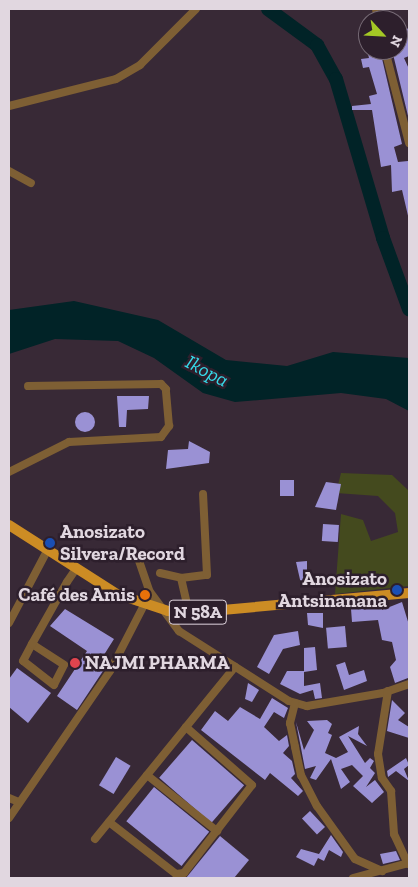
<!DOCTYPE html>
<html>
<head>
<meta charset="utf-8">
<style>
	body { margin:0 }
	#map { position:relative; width:418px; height:887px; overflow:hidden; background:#382936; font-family:"Zilla Slab",serif }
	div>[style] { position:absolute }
	.green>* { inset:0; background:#444a1e }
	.water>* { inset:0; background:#012327 }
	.river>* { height:14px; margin:-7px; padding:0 7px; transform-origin:7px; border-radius:7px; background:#012327 }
	.building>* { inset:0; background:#9a91d4; transform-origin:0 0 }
	.round { border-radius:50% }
	.minor>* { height:8px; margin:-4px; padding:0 4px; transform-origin:4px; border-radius:4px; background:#7e5f34 }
	.major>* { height:10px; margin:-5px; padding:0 5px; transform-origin:5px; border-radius:5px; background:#cc8c24 }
	.dots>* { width:14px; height:14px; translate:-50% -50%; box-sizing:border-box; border:2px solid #2d1f2c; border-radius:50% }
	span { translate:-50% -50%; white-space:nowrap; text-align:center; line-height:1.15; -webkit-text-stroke:5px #2d1f2c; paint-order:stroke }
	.shield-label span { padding:1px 4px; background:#2d1f2c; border:1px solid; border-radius:4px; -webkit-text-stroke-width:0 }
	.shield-label { font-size:18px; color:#e1d7e0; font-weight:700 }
	.poi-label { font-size:19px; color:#e1d7e0; font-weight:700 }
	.left { translate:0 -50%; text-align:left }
	.right { translate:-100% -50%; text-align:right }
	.water-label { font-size:20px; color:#36dae9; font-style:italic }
	.frame { position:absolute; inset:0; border:10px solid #e1d7e0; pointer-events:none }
	.north { position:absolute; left:358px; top:10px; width:50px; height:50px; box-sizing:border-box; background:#2d1f2c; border:1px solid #756974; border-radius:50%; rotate:115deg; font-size:14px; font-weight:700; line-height:20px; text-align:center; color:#e1d7e0 }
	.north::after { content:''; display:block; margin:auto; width:18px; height:22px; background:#a4c825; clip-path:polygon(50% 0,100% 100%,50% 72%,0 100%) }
</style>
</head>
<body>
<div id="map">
	<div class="green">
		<i style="clip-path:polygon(341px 473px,392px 475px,409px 491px,409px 586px,335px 594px,341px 514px,363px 520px,371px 541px,398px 532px,395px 513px,378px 496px,336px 493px)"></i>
	</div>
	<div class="water">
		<i style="clip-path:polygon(74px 301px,158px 320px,226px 360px,287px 366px,333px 352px,409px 358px,409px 411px,386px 399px,341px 393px,235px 402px,203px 393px,154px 358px,118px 341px,55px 339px,9px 354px,9px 310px)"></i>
	</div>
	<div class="river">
		<i style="left:268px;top:9px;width:61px;rotate:36.3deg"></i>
		<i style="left:317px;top:45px;width:39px;rotate:61deg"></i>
		<i style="left:336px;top:79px;width:166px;rotate:73.5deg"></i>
		<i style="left:383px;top:238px;width:76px;rotate:69.9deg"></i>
	</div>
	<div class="building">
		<i style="clip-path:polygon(400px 16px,404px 30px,409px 28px,409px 56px,404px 58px,409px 69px,409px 120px,392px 50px,398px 50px)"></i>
		<i style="clip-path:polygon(367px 50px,380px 50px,402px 144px,394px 147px,398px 162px,408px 161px,409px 220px,402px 190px,392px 192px,391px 165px,381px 167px,372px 110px,352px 110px,352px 106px,371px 104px,369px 96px,377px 94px,369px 67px,363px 68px,361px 59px,369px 58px)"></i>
		<i style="clip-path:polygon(117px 396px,149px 396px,148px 409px,127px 410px,126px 427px,119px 427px)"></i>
		<i class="round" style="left:75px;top:412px;width:20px;height:20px"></i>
		<i style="clip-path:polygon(189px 441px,210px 452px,209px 463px,166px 469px,168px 450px,188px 449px)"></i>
		<i style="left:280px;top:480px;width:14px;height:16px"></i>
		<i style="clip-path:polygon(326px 482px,341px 484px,336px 510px,315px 507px)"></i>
		<i style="left:323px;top:524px;width:16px;height:17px;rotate:4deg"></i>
		<i style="clip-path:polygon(307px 561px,307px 584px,301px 584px,296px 562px)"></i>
		<i style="clip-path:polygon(402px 602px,409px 625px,409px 670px,408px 678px,395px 683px,390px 667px,396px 660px,392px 642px,382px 640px,378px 620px,352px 622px,351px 609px,382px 603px,382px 610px)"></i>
		<i style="clip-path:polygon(65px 609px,114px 639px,102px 658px,108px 662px,105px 668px,77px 710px,57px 696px,87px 651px,50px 626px)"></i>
		<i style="clip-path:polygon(307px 613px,323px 613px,323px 628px,308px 625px)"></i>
		<i style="left:345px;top:626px;width:21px;height:19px;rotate:85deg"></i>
		<i style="clip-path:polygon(298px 631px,300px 645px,283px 649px,269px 674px,257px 667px,274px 635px)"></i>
		<i style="clip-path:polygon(315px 647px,317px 670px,304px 672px,304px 648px)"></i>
		<i style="clip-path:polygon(345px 662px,349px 675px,364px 670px,367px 681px,344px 690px,336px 665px)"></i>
		<i style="clip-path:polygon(17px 668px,51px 693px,28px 723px,9px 707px,9px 679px)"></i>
		<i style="clip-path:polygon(287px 671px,304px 671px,304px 686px,320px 683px,322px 698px,315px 699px,313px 690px,300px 694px,280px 684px)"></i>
		<i style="clip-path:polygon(248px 683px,259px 690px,252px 702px,245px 699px)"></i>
		<i style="clip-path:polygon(272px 698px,288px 708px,284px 718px,274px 712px,264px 727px,279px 741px,287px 735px,289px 746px,283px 753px,292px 761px,295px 774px,291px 778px,303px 791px,298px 796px,270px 773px,265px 780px,201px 730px,215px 711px,228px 721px,240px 707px,260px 719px)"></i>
		<i style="clip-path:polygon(392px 700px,405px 713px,398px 720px,409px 727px,409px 738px,387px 731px)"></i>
		<i style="clip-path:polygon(327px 720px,332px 724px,328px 733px,332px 735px,325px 753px,336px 758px,348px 752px,339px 737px,359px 726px,358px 734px,367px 746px,348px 736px,365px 763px,370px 758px,374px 761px,370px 768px,375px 773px,366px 787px,375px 780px,384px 792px,372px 803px,353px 786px,363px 776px,352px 765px,341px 769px,350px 782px,341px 789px,331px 759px,316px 780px,310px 778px,316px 766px,305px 769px,296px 722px,304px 750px,314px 730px,307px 721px)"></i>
		<i style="left:192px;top:740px;width:69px;height:50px;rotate:41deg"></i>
		<i style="left:116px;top:757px;width:17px;height:33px;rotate:31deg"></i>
		<i style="clip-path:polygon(406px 758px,409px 765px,404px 769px,409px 781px,396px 771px,388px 777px,387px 771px)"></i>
		<i style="left:154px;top:787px;width:71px;height:44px;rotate:39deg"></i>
		<i style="left:310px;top:811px;width:22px;height:11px;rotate:47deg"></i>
		<i style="clip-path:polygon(331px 835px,343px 852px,341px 857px,329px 850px,324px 861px,318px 858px,314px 866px,296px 857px,301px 849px,319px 854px)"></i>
		<i style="clip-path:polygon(220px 836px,249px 860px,234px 878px,186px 878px)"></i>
		<i style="clip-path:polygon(396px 851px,400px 860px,383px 864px,380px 854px)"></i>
	</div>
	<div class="minor">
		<i style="left:376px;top:9px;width:11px;rotate:80deg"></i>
		<i style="left:385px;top:50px;width:96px;rotate:75.5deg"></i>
		<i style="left:9px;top:106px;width:110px;rotate:-14.2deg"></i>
		<i style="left:116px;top:79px;width:28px;rotate:-30deg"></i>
		<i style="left:140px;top:65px;width:79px;rotate:-45deg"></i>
		<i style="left:9px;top:171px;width:25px;rotate:29deg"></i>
		<i style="left:9px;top:472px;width:67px;rotate:-26.6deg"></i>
		<i style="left:69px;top:442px;width:92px;rotate:-3.1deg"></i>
		<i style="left:161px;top:437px;width:14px;rotate:-54deg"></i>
		<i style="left:169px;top:426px;width:37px;rotate:-95deg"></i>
		<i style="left:166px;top:389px;width:7px;rotate:-135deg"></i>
		<i style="left:161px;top:384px;width:133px;rotate:179.1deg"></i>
		<i style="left:137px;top:555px;width:39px;rotate:71deg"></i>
		<i style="left:150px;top:592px;width:49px;rotate:53.4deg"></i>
		<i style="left:179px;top:631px;width:130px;rotate:32.5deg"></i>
		<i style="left:289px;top:701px;width:19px;rotate:16deg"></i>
		<i style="left:307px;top:706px;width:77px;rotate:-9.7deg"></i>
		<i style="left:383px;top:693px;width:28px;rotate:-19deg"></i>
		<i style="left:160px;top:573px;width:22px;rotate:13deg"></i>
		<i style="left:181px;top:578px;width:26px;rotate:-7deg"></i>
		<i style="left:207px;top:575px;width:81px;rotate:-92.8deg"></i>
		<i style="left:181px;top:578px;width:36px;rotate:77deg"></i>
		<i style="left:9px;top:623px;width:81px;rotate:-62.2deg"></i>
		<i style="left:32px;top:644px;width:38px;rotate:33deg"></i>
		<i style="left:64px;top:665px;width:22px;rotate:117deg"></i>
		<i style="left:54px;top:685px;width:39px;rotate:-142deg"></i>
		<i style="left:23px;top:661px;width:19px;rotate:-62deg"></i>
		<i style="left:32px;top:644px;width:71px;rotate:-60.6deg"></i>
		<i style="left:67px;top:582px;width:14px;rotate:-56deg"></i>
		<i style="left:388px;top:691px;width:64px;rotate:99deg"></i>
		<i style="left:378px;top:754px;width:24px;rotate:81deg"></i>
		<i style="left:382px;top:778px;width:16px;rotate:55deg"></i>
		<i style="left:391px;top:791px;width:43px;rotate:86deg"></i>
		<i style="left:394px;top:834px;width:33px;rotate:65deg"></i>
		<i style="left:295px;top:703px;width:21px;rotate:104deg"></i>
		<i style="left:290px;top:723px;width:25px;rotate:78deg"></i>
		<i style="left:295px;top:747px;width:29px;rotate:78deg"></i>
		<i style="left:301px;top:775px;width:35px;rotate:63deg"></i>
		<i style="left:317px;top:806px;width:65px;rotate:54.4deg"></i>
		<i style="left:355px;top:859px;width:30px;rotate:24deg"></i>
		<i style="left:147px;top:775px;width:90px;rotate:38.7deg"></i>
		<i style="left:9px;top:798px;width:11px;rotate:22deg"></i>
		<i style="left:9px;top:818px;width:178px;rotate:-55.5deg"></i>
		<i style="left:110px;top:671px;width:74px;rotate:-62.7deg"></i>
		<i style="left:109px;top:822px;width:85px;rotate:37.8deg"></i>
		<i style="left:176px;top:874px;width:8px;rotate:-7deg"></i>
		<i style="left:184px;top:873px;width:111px;rotate:-52.3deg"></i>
		<i style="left:252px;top:785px;width:88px;rotate:-138.7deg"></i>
		<i style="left:95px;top:839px;width:222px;rotate:-50.9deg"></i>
		<i style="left:353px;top:878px;width:58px;rotate:-15deg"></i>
	</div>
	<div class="major">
		<i style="left:9px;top:525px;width:128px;rotate:32.6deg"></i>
		<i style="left:117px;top:594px;width:54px;rotate:18.4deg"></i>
		<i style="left:168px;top:611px;width:21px;rotate:5deg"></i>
		<i style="left:189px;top:613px;width:221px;rotate:-5.2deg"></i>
	</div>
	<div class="dots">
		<i style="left:50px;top:543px;background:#1a4fb4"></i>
		<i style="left:397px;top:590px;background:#1a4fb4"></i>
		<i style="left:145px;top:595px;background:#e8710a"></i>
		<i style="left:75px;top:663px;background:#e0444e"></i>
	</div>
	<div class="shield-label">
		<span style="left:198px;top:612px">N 58A</span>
	</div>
	<div class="poi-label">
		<span class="left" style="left:60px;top:543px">Anosizato<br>Silvera/Record</span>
		<span class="right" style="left:387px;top:590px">Anosizato<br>Antsinanana</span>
		<span class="right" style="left:135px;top:595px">Café des Amis</span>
		<span class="left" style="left:85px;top:663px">NAJMI PHARMA</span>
	</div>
	<div class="water-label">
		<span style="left:207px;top:371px;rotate:28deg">Ikopa</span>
	</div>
	<div class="frame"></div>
	<div class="north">N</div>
</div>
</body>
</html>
